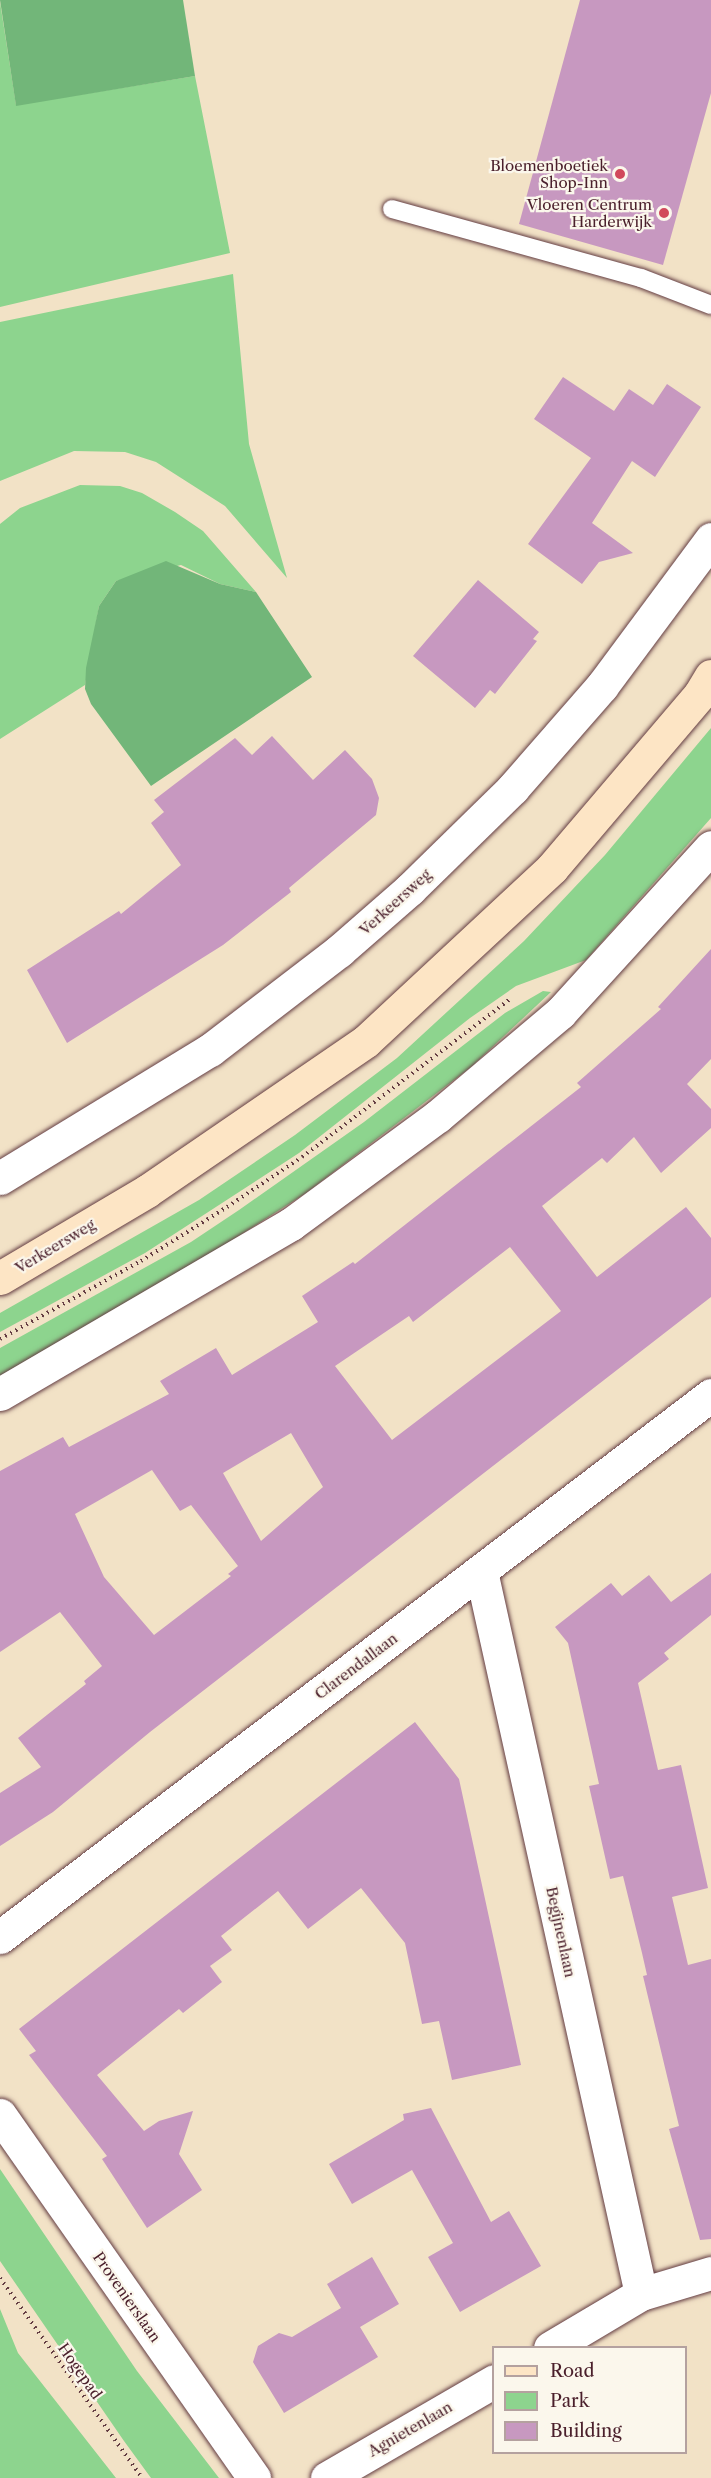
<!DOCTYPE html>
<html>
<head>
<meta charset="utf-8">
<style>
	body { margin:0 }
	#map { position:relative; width:711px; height:2478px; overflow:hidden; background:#f2e2c6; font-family:"Libre Caslon Text",serif }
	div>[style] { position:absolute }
	.green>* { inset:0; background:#8dd48e }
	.forest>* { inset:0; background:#72b679 }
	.building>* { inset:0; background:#c798c0 }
	.path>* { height:4px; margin-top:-2px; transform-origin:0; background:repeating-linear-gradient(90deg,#633c42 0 1.5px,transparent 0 6px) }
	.roads { filter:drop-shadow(0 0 2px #633c42) drop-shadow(0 0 2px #633c42) }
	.lane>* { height:18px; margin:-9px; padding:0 9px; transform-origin:9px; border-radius:9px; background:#fff }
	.street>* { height:33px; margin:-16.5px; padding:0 16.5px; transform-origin:16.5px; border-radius:16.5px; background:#fff }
	.secondary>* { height:33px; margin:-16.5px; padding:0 16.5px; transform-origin:16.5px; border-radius:16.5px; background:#fde5c5 }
	.dots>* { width:16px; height:16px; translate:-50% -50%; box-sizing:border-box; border:3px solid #fbf7ec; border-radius:50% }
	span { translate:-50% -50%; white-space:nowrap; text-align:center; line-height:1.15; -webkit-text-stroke:4.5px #fbf7ec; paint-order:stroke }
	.poi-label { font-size:15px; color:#4a1f2b }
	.right { translate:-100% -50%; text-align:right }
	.street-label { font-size:15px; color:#4a1f2b }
	.legend { position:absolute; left:492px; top:2346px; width:195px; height:108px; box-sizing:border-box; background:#fbf7ec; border:2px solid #b4a19f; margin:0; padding:8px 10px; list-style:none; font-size:18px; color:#4a1f2b }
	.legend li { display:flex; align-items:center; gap:12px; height:30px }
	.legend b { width:30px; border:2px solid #b4a19f }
</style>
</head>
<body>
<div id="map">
	<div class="green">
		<i style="clip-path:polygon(0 2px,16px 105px,195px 76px,230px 253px,0 307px)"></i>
		<i style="clip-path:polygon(233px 274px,249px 444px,287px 578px,225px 506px,156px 462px,125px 452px,74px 451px,0 481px,0 322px)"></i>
		<i style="clip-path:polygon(80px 485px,120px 486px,142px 493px,175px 512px,203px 531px,256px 592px,220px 584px,181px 565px,116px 581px,99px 606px,85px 685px,0 739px,0 524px,20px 508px)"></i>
		<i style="clip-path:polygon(711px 728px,711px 818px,586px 960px,516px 986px,470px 1018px,299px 1153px,145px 1253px,0 1332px,0 1313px,199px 1200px,295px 1135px,397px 1058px,524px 941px,605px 855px)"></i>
		<i style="clip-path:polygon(543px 991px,551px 992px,471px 1067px,306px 1193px,190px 1267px,0 1376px,0 1348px,191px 1242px,239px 1210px,364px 1122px,505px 1013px)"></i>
		<i style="clip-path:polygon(0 2169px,137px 2371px,219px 2478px,151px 2478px,124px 2441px,0 2261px)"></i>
		<i style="clip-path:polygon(0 2309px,18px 2353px,116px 2478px,0 2478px)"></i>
	</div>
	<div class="forest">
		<i style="clip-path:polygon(0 0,183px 0,195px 76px,16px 106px)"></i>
		<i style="clip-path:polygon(166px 561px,220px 584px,256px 592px,312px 677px,151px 786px,91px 704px,85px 689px,86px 668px,99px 606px,116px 581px)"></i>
	</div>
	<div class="building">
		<i style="clip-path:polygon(580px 0,711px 0,711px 93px,663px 265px,519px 224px)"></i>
		<i style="clip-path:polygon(563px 377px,614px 411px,629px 389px,653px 405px,667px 384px,701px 407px,655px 477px,632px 461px,592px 523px,633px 553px,599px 562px,582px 584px,528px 544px,591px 458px,534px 419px)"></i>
		<i style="clip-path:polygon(478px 580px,539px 632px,533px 639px,537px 641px,495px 694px,490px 690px,475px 708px,413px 656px)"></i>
		<i style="clip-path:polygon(272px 736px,313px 780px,345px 750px,372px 779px,379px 798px,376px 815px,289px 888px,291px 892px,223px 945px,67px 1043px,27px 970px,119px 911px,121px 914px,181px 865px,151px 823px,164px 812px,154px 800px,235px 738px,252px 755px)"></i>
		<i style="clip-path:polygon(evenodd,711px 949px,711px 1059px,687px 1084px,711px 1109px,711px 1128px,661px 1173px,634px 1137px,607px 1163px,602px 1158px,542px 1206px,597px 1277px,686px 1207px,711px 1238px,711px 1297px,150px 1732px,53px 1812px,0 1846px,0 1793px,41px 1767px,18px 1738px,86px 1684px,84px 1681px,102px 1666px,60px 1612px,0 1652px,0 1471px,63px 1437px,69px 1447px,169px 1394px,160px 1381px,216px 1348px,232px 1375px,318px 1322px,302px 1296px,353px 1262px,355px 1264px,581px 1087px,577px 1083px,661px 1009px,658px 1007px,711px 949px,510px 1247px,561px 1311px,392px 1440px,335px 1366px,409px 1316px,413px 1322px,510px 1247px,711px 949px,291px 1433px,323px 1487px,261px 1541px,223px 1473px,291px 1433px,711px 949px,152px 1470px,180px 1511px,191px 1505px,238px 1566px,228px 1574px,231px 1576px,154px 1635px,104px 1577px,75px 1514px,152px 1470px)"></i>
		<i style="clip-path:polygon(711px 1573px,711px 1615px,664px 1653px,669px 1659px,638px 1683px,658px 1770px,681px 1765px,708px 1888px,672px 1897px,688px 1965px,711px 1959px,711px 2239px,700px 2240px,669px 2129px,679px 2126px,643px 1976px,647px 1975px,642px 1953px,623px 1876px,610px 1879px,589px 1786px,599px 1784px,568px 1643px,555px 1627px,611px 1583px,622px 1596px,649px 1575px,671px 1602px)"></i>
		<i style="clip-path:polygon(415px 1722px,459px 1779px,521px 2065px,452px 2080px,439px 2021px,422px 2024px,405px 1943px,361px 1888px,308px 1929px,278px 1891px,221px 1936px,232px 1950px,210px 1966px,222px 1982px,183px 2013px,179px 2009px,97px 2075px,144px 2131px,159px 2121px,193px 2111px,179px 2154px,202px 2190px,147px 2228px,102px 2159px,107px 2156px,29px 2055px,36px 2051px,19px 2029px)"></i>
		<i style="clip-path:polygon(431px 2108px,491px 2222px,509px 2211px,541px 2266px,460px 2312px,428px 2257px,453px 2243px,412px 2170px,352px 2204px,329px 2164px,404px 2120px,403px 2114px)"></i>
		<i style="clip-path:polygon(372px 2257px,399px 2304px,360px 2327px,378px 2357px,284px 2413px,253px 2362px,258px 2346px,279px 2333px,292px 2337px,341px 2308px,327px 2284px)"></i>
	</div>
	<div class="path">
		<i style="left:0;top:1339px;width:161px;rotate:-29deg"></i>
		<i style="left:141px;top:1261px;width:102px;rotate:-32.1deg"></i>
		<i style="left:227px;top:1207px;width:90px;rotate:-33.7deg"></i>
		<i style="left:302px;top:1157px;width:261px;rotate:-37.2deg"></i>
		<i style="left:0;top:2278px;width:245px;rotate:54.6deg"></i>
	</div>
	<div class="roads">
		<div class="lane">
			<i style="left:392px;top:209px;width:258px;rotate:15.5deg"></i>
			<i style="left:641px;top:278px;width:75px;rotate:21.1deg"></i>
		</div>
		<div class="street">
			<i style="left:0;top:1178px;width:246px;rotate:-31.4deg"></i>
			<i style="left:210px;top:1050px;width:163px;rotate:-37.5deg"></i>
			<i style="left:339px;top:951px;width:94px;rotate:-41.1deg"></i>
			<i style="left:410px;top:889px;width:144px;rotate:-44.4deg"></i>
			<i style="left:513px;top:788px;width:135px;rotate:-48.9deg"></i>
			<i style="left:602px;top:686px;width:183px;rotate:-53.4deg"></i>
			<i style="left:0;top:1394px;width:337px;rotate:-30.3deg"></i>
			<i style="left:291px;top:1224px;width:182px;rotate:-36.3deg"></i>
			<i style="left:438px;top:1116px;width:160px;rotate:-40.2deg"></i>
			<i style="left:560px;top:1013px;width:224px;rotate:-47.7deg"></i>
			<i style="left:481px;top:1571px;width:740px;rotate:77.52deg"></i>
			<i style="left:0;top:1937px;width:894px;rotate:-37.32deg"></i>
			<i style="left:0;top:2115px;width:443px;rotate:55deg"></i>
			<i style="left:550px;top:2348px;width:106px;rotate:-30.7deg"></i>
			<i style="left:641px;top:2294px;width:73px;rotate:-16.7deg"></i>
			<i style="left:327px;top:2478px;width:193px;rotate:-30.1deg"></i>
		</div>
		<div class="secondary">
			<i style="left:0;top:1278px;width:171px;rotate:-30.6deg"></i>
			<i style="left:147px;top:1191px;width:265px;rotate:-34.4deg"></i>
			<i style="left:366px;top:1041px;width:254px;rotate:-42.9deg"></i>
			<i style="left:552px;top:868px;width:228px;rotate:-49.6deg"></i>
			<i style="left:700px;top:694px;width:21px;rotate:-59deg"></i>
		</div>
	</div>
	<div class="dots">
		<i style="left:620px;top:174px;background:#d1495b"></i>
		<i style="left:664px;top:213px;background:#d1495b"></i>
	</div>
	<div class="poi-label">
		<span class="right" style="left:608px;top:174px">Bloemenboetiek<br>Shop-Inn</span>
		<span class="right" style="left:652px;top:213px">Vloeren Centrum<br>Harderwijk</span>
	</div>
	<div class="street-label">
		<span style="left:395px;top:902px;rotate:-42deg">Verkeersweg</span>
		<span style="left:55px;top:1246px;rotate:-31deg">Verkeersweg</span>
		<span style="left:356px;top:1666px;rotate:-37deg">Clarendallaan</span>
		<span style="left:561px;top:1932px;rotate:78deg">Begijnenlaan</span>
		<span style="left:127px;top:2297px;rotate:55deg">Provenierslaan</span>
		<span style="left:80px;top:2371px;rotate:55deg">Hogepad</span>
		<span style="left:410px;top:2429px;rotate:-30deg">Agnietenlaan</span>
	</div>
	<ul class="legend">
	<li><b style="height:8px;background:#fde5c5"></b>Road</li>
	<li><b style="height:16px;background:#8dd48e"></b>Park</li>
	<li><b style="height:16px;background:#c798c0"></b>Building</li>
	</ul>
</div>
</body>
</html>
